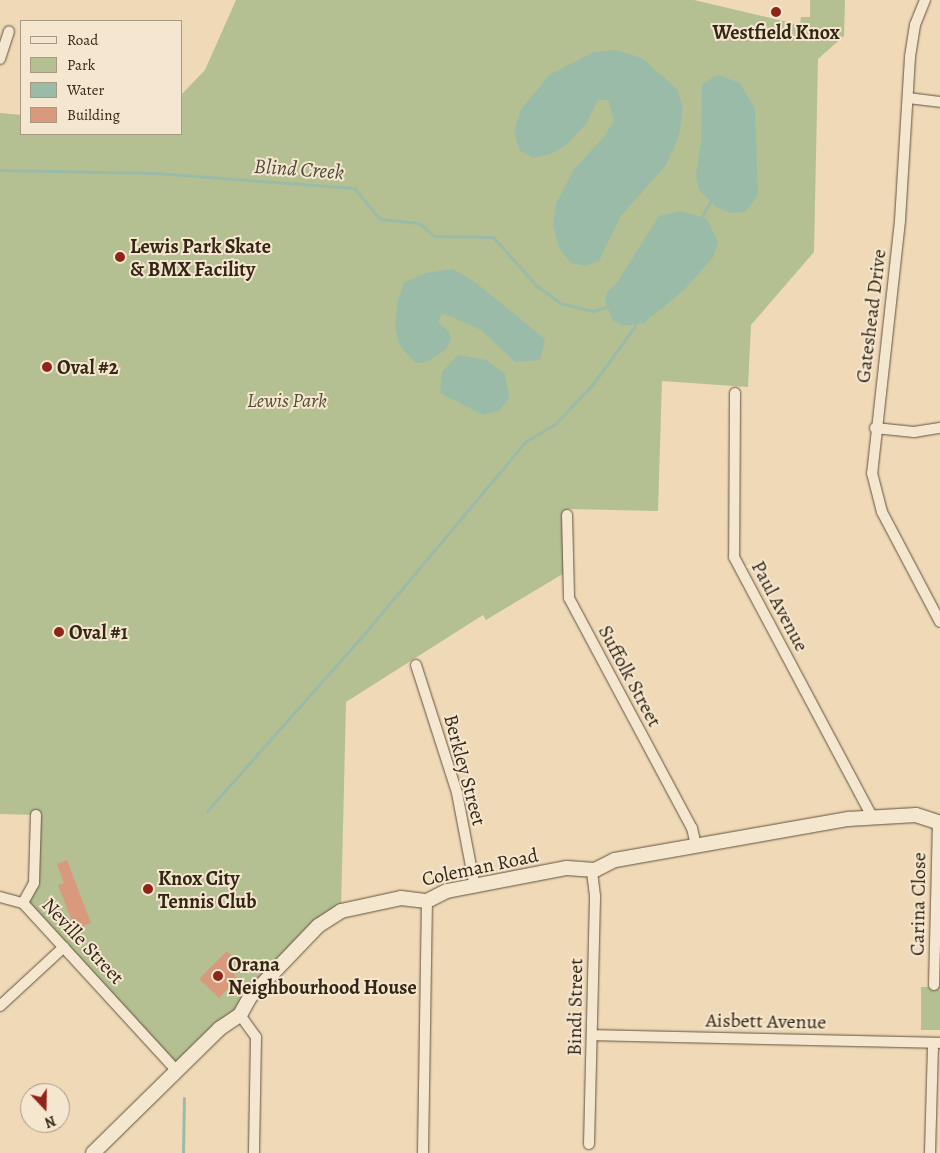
<!DOCTYPE html>
<html>
<head>
<meta charset="utf-8">
<style>
	body { margin:0 }
	#map { position:relative; width:940px; height:1153px; overflow:hidden; background:#efd9b7; font-family:Alegreya,serif }
	div>[style] { position:absolute }
	.green>* { inset:0; background:#b4c092; transform-origin:0 0 }
	.water>* { inset:0; background:#9bbba9 }
	.stream>* { height:3px; margin:-1.5px; padding:0 1.5px; transform-origin:1.5px; border-radius:1.5px; background:#9bbba9 }
	.building>* { inset:0; background:#d9997c }
	.roads { filter:drop-shadow(0 0 1px #63533d) drop-shadow(0 0 1px #63533d) }
	.street>* { height:10px; margin:-5px; padding:0 5px; transform-origin:5px; border-radius:5px; background:#f5e6d0 }
	.secondary>* { height:14px; margin:-7px; padding:0 7px; transform-origin:7px; border-radius:7px; background:#f5e6d0 }
	.dots>* { width:14px; height:14px; translate:-50% -50%; box-sizing:border-box; border:2px solid #f5e6d0; border-radius:50% }
	span { translate:-50% -50%; white-space:nowrap; text-align:center; line-height:1.15; -webkit-text-stroke:4px #f5e6d0; paint-order:stroke }
	.poi-label { font-size:20px; color:#342614; font-weight:700 }
	.left { translate:0 -50%; text-align:left }
	.street-label { font-size:20px; color:#342614 }
	.park-label { font-size:20px; color:#544c34; font-style:italic }
	.water-label { font-size:21px; color:#4e4b39; font-style:italic }
	.legend { position:absolute; left:20px; top:20px; width:162px; height:115px; box-sizing:border-box; background:#f5e6d0; border:1px solid #a89985; margin:0; padding:6px 9px; list-style:none; font-size:15px; color:#342614 }
	.legend li { display:flex; align-items:center; gap:10px; height:25px }
	.legend b { width:25px; border:1px solid #a89985 }
	.north { position:absolute; left:20px; top:1083px; width:50px; height:50px; box-sizing:border-box; background:#f5e6d0; border:1px solid #a89985; border-radius:50%; rotate:159deg; font-size:14px; font-weight:700; line-height:20px; text-align:center; color:#342614 }
	.north::after { content:''; display:block; margin:auto; width:18px; height:22px; background:#8f2418; clip-path:polygon(50% 0,100% 100%,50% 72%,0 100%) }
</style>
</head>
<body>
<div id="map">
	<div class="green">
		<i style="clip-path:polygon(236px 0,694px 0,800px 25px,801px 17px,810px 17px,810px 0,845px 0,844px 36px,818px 59px,814px 252px,751px 325px,748px 387px,662px 381px,658px 511px,567px 509px,566px 572px,486px 620px,483px 615px,346px 702px,341px 911px,177px 1071px,23px 903px,29px 893px,35px 815px,0 814px,0 113px,21px 115px,21px 134px,181px 134px,181px 95px,205px 70px)"></i>
		<i style="left:921px;top:987px;width:19px;height:43px"></i>
	</div>
	<div class="water">
		<i style="clip-path:polygon(616px 50px,642px 58px,678px 90px,683px 109px,679px 136px,666px 165px,620px 217px,599px 261px,586px 266px,571px 263px,559px 248px,553px 227px,556px 204px,574px 169px,604px 137px,614px 120px,608px 100px,598px 100px,586px 124px,566px 145px,551px 154px,533px 158px,520px 151px,514px 133px,520px 111px,549px 75px,593px 52px)"></i>
		<i style="clip-path:polygon(718px 75px,740px 83px,755px 109px,758px 195px,745px 212px,731px 213px,716px 207px,699px 190px,696px 174px,701px 143px,702px 84px)"></i>
		<i style="clip-path:polygon(681px 211px,707px 219px,718px 242px,714px 256px,685px 289px,644px 323px,623px 326px,612px 320px,605px 300px,607px 292px,618px 281px,659px 216px)"></i>
		<i style="clip-path:polygon(453px 269px,475px 282px,545px 339px,540px 360px,515px 362px,481px 330px,442px 313px,438px 322px,449px 331px,451px 339px,446px 349px,428px 362px,416px 363px,400px 346px,395px 327px,397px 303px,404px 283px,425px 273px)"></i>
		<i style="clip-path:polygon(458px 355px,486px 360px,505px 374px,509px 398px,499px 411px,483px 415px,440px 393px,442px 372px)"></i>
	</div>
	<div class="stream">
		<i style="left:0;top:170px;width:155px;rotate:1.1deg"></i>
		<i style="left:155px;top:173px;width:200px;rotate:4.3deg"></i>
		<i style="left:354px;top:188px;width:40px;rotate:50deg"></i>
		<i style="left:380px;top:219px;width:39px;rotate:6deg"></i>
		<i style="left:419px;top:223px;width:20px;rotate:41deg"></i>
		<i style="left:434px;top:236px;width:59px;rotate:1deg"></i>
		<i style="left:493px;top:237px;width:66px;rotate:48.1deg"></i>
		<i style="left:537px;top:286px;width:29px;rotate:36deg"></i>
		<i style="left:560px;top:303px;width:34px;rotate:14deg"></i>
		<i style="left:593px;top:311px;width:15px;rotate:-16deg"></i>
		<i style="left:702px;top:216px;width:16px;rotate:-60deg"></i>
		<i style="left:207px;top:811px;width:229px;rotate:-48.4deg"></i>
		<i style="left:359px;top:640px;width:258px;rotate:-50deg"></i>
		<i style="left:525px;top:442px;width:35px;rotate:-31deg"></i>
		<i style="left:555px;top:424px;width:55px;rotate:-46.5deg"></i>
		<i style="left:593px;top:384px;width:72px;rotate:-54.1deg"></i>
		<i style="left:183px;top:1153px;width:55px;rotate:-89deg"></i>
	</div>
	<div class="building">
		<i style="clip-path:polygon(67px 860px,91px 923px,75px 929px,58px 885px,64px 883px,57px 864px)"></i>
		<i style="clip-path:polygon(227px 951px,233px 957px,228px 963px,237px 979px,219px 998px,199px 979px)"></i>
	</div>
	<div class="roads">
		<div class="street">
			<i style="left:925px;top:0;width:27px;rotate:112deg"></i>
			<i style="left:915px;top:25px;width:32px;rotate:99deg"></i>
			<i style="left:910px;top:57px;width:164px;rotate:93.5deg"></i>
			<i style="left:900px;top:221px;width:254px;rotate:96.3deg"></i>
			<i style="left:872px;top:473px;width:40px;rotate:75.6deg"></i>
			<i style="left:882px;top:512px;width:124px;rotate:62.2deg"></i>
			<i style="left:0;top:59px;width:29px;rotate:-72deg"></i>
			<i style="left:908px;top:98px;width:32px;rotate:7deg"></i>
			<i style="left:735px;top:393px;width:164px;rotate:90.3deg"></i>
			<i style="left:734px;top:557px;width:293px;rotate:62deg"></i>
			<i style="left:875px;top:428px;width:39px;rotate:6deg"></i>
			<i style="left:914px;top:432px;width:26px;rotate:-9deg"></i>
			<i style="left:567px;top:515px;width:83px;rotate:88.6deg"></i>
			<i style="left:569px;top:598px;width:261px;rotate:61.9deg"></i>
			<i style="left:692px;top:828px;width:18px;rotate:77deg"></i>
			<i style="left:416px;top:665px;width:134px;rotate:72.2deg"></i>
			<i style="left:457px;top:793px;width:96px;rotate:79.2deg"></i>
			<i style="left:36px;top:815px;width:68px;rotate:91.7deg"></i>
			<i style="left:34px;top:883px;width:23px;rotate:119deg"></i>
			<i style="left:23px;top:903px;width:228px;rotate:47.5deg"></i>
			<i style="left:0;top:897px;width:24px;rotate:15deg"></i>
			<i style="left:934px;top:985px;width:162px;rotate:-88.6deg"></i>
			<i style="left:0;top:1006px;width:87px;rotate:-42.7deg"></i>
			<i style="left:240px;top:1015px;width:27px;rotate:54deg"></i>
			<i style="left:256px;top:1037px;width:116px;rotate:91deg"></i>
			<i style="left:592px;top:1035px;width:348px;rotate:1.3deg"></i>
			<i style="left:589px;top:1144px;width:248px;rotate:-88.6deg"></i>
			<i style="left:595px;top:896px;width:25px;rotate:-97deg"></i>
			<i style="left:423px;top:1153px;width:252px;rotate:-89.1deg"></i>
			<i style="left:930px;top:1153px;width:110px;rotate:-88.4deg"></i>
		</div>
		<div class="secondary">
			<i style="left:93px;top:1153px;width:177px;rotate:-44.5deg"></i>
			<i style="left:219px;top:1029px;width:25px;rotate:-34deg"></i>
			<i style="left:240px;top:1015px;width:21px;rotate:-61deg"></i>
			<i style="left:250px;top:997px;width:98px;rotate:-46.2deg"></i>
			<i style="left:318px;top:926px;width:27px;rotate:-33deg"></i>
			<i style="left:341px;top:911px;width:61px;rotate:-12.2deg"></i>
			<i style="left:401px;top:898px;width:26px;rotate:7deg"></i>
			<i style="left:427px;top:901px;width:22px;rotate:-27deg"></i>
			<i style="left:447px;top:891px;width:122px;rotate:-10.9deg"></i>
			<i style="left:567px;top:868px;width:28px;rotate:4deg"></i>
			<i style="left:595px;top:870px;width:22px;rotate:-27deg"></i>
			<i style="left:615px;top:860px;width:237px;rotate:-10deg"></i>
			<i style="left:848px;top:819px;width:68px;rotate:-3.4deg"></i>
			<i style="left:916px;top:815px;width:25px;rotate:18deg"></i>
		</div>
	</div>
	<div class="dots">
		<i style="left:776px;top:12px;background:#8f2418"></i>
		<i style="left:120px;top:257px;background:#8f2418"></i>
		<i style="left:47px;top:367px;background:#8f2418"></i>
		<i style="left:59px;top:632px;background:#8f2418"></i>
		<i style="left:148px;top:889px;background:#8f2418"></i>
		<i style="left:218px;top:976px;background:#8f2418"></i>
	</div>
	<div class="poi-label">
		<span style="left:776px;top:32px">Westfield Knox</span>
		<span class="left" style="left:130px;top:258px">Lewis Park Skate<br>&amp; BMX Facility</span>
		<span class="left" style="left:57px;top:367px">Oval #2</span>
		<span class="left" style="left:69px;top:632px">Oval #1</span>
		<span class="left" style="left:158px;top:890px">Knox City<br>Tennis Club</span>
		<span class="left" style="left:228px;top:976px">Orana<br>Neighbourhood House</span>
	</div>
	<div class="street-label">
		<span style="left:871px;top:316px;rotate:-83deg">Gateshead Drive</span>
		<span style="left:780px;top:606px;rotate:62deg">Paul Avenue</span>
		<span style="left:630px;top:676px;rotate:62deg">Suffolk Street</span>
		<span style="left:465px;top:770px;rotate:75deg">Berkley Street</span>
		<span style="left:480px;top:867px;rotate:-12deg">Coleman Road</span>
		<span style="left:918px;top:904px;rotate:-89deg">Carina Close</span>
		<span style="left:83px;top:941px;rotate:47deg">Neville Street</span>
		<span style="left:575px;top:1007px;rotate:-89deg">Bindi Street</span>
		<span style="left:766px;top:1021px;rotate:1deg">Aisbett Avenue</span>
	</div>
	<div class="park-label">
		<span style="left:287px;top:400px">Lewis Park</span>
	</div>
	<div class="water-label">
		<span style="left:299px;top:169px;rotate:4deg">Blind Creek</span>
	</div>
	<ul class="legend">
	<li><b style="height:6px;background:#f5e6d0"></b>Road</li>
	<li><b style="height:14px;background:#b4c092"></b>Park</li>
	<li><b style="height:14px;background:#9bbba9"></b>Water</li>
	<li><b style="height:14px;background:#d9997c"></b>Building</li>
	</ul>
	<div class="north">N</div>
</div>
</body>
</html>
